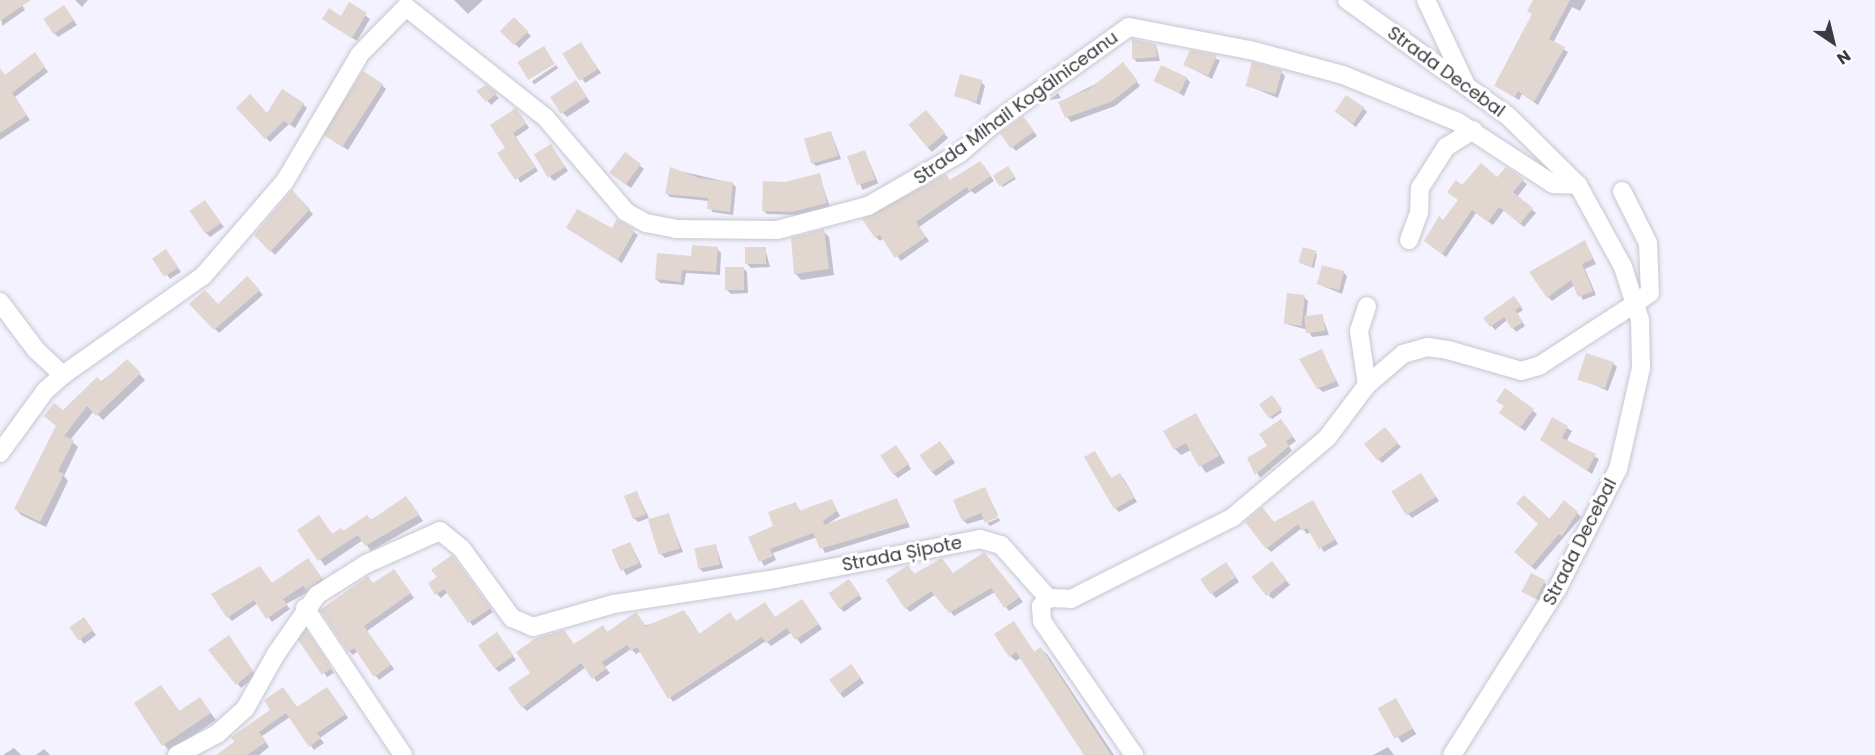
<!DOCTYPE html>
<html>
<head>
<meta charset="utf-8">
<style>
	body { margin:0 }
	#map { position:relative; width:1875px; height:755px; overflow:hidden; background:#f3f2fe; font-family:Poppins,sans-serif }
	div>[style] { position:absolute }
	.shadow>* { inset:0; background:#0003; transform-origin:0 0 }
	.building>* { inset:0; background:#e2d6d1; transform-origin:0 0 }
	.roads { filter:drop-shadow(0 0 2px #c6c6d1) drop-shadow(0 0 2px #c6c6d1) }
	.minor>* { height:18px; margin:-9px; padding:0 9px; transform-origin:9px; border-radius:9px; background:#fff }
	span { translate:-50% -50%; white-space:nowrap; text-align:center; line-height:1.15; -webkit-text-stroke:6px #fff; paint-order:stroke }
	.street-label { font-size:18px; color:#3b3a3f }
	.north { position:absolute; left:1803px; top:12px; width:60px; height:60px; -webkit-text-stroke:4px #fff; paint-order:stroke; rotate:145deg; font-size:16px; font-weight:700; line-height:24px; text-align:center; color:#3b3a3f }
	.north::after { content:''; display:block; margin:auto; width:21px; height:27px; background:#3b3a3f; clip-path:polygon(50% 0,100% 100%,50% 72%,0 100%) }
</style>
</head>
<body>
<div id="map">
	<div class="shadow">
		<i style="clip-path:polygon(0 0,19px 0,25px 10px,2px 26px)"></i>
		<i style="clip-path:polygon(75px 0,88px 0,82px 7px)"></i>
		<i style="clip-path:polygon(454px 0,482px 0,482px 1px,468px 14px)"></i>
		<i style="clip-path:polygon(1534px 0,1586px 0,1580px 11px,1572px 7px,1553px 43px,1568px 52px,1538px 105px,1522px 94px,1519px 100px,1496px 86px,1533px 15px,1529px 11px)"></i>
		<i style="clip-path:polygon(350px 4px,370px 19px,357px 41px,328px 23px,341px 18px)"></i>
		<i style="clip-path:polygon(67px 11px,77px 25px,58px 37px,54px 33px)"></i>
		<i style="left:514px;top:19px;width:24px;height:17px;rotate:45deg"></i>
		<i style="clip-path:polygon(1156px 45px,1160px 61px,1137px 62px,1133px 58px)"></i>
		<i style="clip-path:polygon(584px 48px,601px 73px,585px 83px,565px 54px)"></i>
		<i style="clip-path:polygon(1191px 52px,1220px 60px,1212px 79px,1185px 65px)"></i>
		<i style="clip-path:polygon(38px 58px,48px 72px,15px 97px,30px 120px,0 140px,0 80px)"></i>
		<i style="left:556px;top:65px;width:4px;height:29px;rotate:56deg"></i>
		<i style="clip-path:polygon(1127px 68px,1140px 86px,1115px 106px,1071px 122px,1067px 117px,1060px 102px)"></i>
		<i style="clip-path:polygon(1281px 72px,1285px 76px,1278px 98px,1246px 85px)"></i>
		<i style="clip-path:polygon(1186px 78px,1190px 82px,1184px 96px,1156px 81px)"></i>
		<i style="clip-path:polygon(981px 82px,985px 86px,980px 105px,956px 95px)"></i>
		<i style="clip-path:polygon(382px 85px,386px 89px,348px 150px,327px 136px)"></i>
		<i style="clip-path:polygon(486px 86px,499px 98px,491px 105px,479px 91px)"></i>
		<i style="clip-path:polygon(579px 86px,590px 102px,567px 117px,563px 113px)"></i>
		<i style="clip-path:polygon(1058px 93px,1061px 98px,1049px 100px)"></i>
		<i style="clip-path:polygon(303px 104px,307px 108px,295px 128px,289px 124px,270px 142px,238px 108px,268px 115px)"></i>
		<i style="clip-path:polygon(1363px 108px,1367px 112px,1356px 127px,1340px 115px)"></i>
		<i style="clip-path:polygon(520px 114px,529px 128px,516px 137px,538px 171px,520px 183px,507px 148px)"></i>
		<i style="clip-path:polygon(930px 116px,948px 138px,932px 152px,928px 148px)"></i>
		<i style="clip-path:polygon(1027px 122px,1037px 136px,1016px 151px,1012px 147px)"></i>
		<i style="clip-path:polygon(831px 132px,841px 159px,816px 166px,812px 162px)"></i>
		<i style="clip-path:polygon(554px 150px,568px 171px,554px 181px,550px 177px)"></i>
		<i style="left:865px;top:152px;width:34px;height:17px;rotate:67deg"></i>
		<i style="clip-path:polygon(625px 154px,644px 169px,631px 188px,616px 177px)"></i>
		<i style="clip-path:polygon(984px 166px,994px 181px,975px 194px,971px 191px,919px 227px,929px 241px,901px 261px,884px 238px,880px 241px,876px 237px,951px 182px)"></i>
		<i style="clip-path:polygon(671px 169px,732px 183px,736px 187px,733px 215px,712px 212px,709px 201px,670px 197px,666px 193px)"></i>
		<i style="clip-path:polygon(1009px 169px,1016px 179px,1003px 187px,1002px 186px)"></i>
		<i style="clip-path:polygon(1507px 169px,1527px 184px,1517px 197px,1536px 213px,1524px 227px,1504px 210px,1493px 225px,1476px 213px,1446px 257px,1430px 245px,1459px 201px,1463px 187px,1498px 180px)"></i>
		<i style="clip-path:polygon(819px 175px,830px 207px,797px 215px,767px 214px,763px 210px,785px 184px)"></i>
		<i style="clip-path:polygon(292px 192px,313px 214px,275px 255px,256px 235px)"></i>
		<i style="clip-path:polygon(205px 202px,224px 227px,210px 237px,206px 233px)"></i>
		<i style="clip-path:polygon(618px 221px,638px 235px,622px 263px,572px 231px,612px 230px)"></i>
		<i style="clip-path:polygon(823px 231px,829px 237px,834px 275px,801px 280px,795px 273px)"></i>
		<i style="clip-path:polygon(1585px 242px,1596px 264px,1585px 269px,1596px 295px,1583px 300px,1575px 285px,1552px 301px,1548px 297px)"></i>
		<i style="clip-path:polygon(765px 248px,770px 267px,751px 268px,747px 264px)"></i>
		<i style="clip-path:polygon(717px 249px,721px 253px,720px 275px,686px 273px,684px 285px,660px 283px,656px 279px)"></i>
		<i style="clip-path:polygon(1304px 249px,1317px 254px,1314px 268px,1300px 263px)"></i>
		<i style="clip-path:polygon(169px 255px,181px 272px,170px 279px,155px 258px)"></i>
		<i style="clip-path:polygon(743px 268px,747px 272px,748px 293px,731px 294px,727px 290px)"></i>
		<i style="clip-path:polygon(1343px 272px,1347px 276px,1342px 294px,1318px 284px)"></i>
		<i style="clip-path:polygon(247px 278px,263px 295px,219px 333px,191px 304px,218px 306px)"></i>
		<i style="clip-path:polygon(1304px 297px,1308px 301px,1306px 318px,1322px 316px,1329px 335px,1312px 337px,1308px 330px,1286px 324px)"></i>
		<i style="clip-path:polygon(1517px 301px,1523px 310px,1517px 314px,1525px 326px,1516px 332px,1507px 320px,1495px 330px,1485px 318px)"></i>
		<i style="clip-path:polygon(1322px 351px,1339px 386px,1323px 392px,1318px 388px)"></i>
		<i style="clip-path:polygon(127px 361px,145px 380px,103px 420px,94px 411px,70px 440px,78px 447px,64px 476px,68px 481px,46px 527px,21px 515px,16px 509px,63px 412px)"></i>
		<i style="clip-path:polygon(1613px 363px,1617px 367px,1608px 391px,1579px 378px)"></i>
		<i style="clip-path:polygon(1505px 390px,1537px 414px,1525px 431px,1505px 417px)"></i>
		<i style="clip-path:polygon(1273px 399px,1282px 412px,1272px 419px,1270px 417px)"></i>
		<i style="clip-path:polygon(1196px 415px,1225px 463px,1206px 473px,1191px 450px,1181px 455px,1175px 449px)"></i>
		<i style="clip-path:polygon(1552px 419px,1572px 431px,1566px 442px,1599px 459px,1592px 474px,1541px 440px)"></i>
		<i style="clip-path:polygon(1285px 425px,1296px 441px,1289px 446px,1292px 451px,1260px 478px,1249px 458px,1269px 447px)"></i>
		<i style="clip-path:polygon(1388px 433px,1401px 447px,1382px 463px,1378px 459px)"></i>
		<i style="clip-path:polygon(944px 447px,955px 463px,936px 476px,932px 472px)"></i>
		<i style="clip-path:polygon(900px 451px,911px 469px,898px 478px,894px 474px)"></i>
		<i style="clip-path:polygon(1094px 453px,1112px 479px,1120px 475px,1124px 479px,1137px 502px,1119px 512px,1115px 508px)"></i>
		<i style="clip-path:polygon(1421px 475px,1439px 501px,1412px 518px,1408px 514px)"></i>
		<i style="clip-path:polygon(984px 488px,998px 515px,967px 524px,963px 520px)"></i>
		<i style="clip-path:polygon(637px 493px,649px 518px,638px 522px,634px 518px)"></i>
		<i style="clip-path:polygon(897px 500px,910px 527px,825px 553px,817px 537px,773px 553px,776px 560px,764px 566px,750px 538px,775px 527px,795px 503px,801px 512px,832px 501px,840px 516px,826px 525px)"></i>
		<i style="clip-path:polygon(1313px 502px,1338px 544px,1324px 552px,1311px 532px,1307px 534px,1302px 528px,1271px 552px,1267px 548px,1274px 524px)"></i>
		<i style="left:1564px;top:502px;width:23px;height:70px;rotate:41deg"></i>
		<i style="clip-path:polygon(411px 503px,423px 521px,371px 551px,363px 540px,325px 566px,299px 530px,319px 517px,333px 535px)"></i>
		<i style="clip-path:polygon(668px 515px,683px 552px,665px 558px,661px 554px)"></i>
		<i style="clip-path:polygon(999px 518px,1000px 521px,990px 526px,987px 523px)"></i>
		<i style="left:630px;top:543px;width:27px;height:18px;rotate:63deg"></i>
		<i style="clip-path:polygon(716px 546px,723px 568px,703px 572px,699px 568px)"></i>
		<i style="clip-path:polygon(988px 558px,1023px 602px,1009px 611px,995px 592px,954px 616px,936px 594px,910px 612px,906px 608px,912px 571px,915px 575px,942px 560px,953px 574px)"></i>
		<i style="clip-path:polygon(456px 561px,493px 612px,473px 626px,448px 592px,441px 598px,437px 594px)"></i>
		<i style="clip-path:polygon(312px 564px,325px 583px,286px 604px,290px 609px,272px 622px,258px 603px,232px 621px,228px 617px,272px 584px)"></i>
		<i style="clip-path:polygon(1275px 567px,1290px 585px,1273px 599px,1269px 596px)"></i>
		<i style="clip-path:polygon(1230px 568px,1239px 582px,1216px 598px,1212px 594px)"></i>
		<i style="clip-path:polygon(394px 571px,414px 598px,367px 631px,394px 669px,379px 680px,358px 651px,353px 655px,349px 651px,322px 610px,368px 578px,373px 585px)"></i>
		<i style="clip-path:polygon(1544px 582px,1548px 586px,1539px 601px,1523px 590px)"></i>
		<i style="clip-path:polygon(852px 585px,862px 599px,844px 612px,840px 608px)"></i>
		<i style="clip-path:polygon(806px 605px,822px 629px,801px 644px,792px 632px,771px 646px,766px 641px,673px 702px,641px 651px,636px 654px,631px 649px,605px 667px,610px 673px,597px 682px,586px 667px,527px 711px,523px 707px,532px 674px,564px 631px,575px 646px,603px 627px,608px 633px,688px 616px,700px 635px,734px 619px,737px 622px,776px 619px)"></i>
		<i style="left:84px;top:619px;width:20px;height:15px;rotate:53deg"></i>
		<i style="clip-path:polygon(1014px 623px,1035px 653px,1041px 649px,1047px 654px,1114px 755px,1088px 755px,1022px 657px,1016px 661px,1010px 656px)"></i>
		<i style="clip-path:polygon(497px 634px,516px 660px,499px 672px,495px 668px)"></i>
		<i style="clip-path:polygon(310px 636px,334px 673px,327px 677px,301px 640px)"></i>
		<i style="clip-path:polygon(232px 641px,256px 676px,241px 688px,211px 650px)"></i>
		<i style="clip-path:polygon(855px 670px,864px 683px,844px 698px,840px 694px)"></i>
		<i style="clip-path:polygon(161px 686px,180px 712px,200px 699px,216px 720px,170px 751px,164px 745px)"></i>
		<i style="clip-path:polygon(283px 689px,298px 708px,331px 693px,348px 718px,320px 738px,324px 743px,314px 750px,290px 717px,262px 736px,269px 747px,259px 755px,224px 755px,272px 710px)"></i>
		<i style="left:1395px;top:700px;width:40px;height:17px;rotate:58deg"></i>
		<i style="clip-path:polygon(1388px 747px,1394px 755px,1373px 755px)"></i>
		<i style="clip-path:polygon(14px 748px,21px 755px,3px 755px)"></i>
		<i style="clip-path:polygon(44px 749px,50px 755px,36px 755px)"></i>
	</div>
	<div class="building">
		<i style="clip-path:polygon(0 0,31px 0,0 21px)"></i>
		<i style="clip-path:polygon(1533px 0,1570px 0,1549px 39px,1565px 47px,1534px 102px,1518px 91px,1515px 97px,1494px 86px,1532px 14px,1527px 11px)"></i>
		<i style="clip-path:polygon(349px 2px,367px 13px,352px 38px,322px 19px,329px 8px,341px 16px)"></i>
		<i style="left:64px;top:5px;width:18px;height:25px;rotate:56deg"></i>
		<i style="left:514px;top:17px;width:20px;height:20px;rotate:45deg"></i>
		<i style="clip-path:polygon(1132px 39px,1156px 44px,1157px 57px,1132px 59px)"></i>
		<i style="left:581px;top:42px;width:32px;height:22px;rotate:58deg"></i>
		<i style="left:544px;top:46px;width:21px;height:31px;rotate:59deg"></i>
		<i style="clip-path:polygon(1190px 50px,1217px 55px,1208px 76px,1183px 65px)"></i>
		<i style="clip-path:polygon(35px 52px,45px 67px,12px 93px,27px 115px,0 133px,0 68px,5px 75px)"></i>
		<i style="clip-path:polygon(1123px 62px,1138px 81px,1111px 102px,1065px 118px,1058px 102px,1089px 89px)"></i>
		<i style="left:1252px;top:62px;width:31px;height:25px;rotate:15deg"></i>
		<i style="left:1161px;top:65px;width:29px;height:18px;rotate:25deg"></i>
		<i style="left:363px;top:71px;width:24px;height:75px;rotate:33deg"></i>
		<i style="left:960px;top:74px;width:23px;height:23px;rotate:15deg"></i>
		<i style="left:576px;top:80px;width:20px;height:31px;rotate:57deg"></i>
		<i style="clip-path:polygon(486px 85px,497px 93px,486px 102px,476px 91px)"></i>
		<i style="clip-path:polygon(282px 89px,304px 103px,290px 125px,284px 121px,265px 139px,236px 108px,250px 94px,267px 113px)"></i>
		<i style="left:1346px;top:95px;width:22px;height:20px;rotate:34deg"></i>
		<i style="clip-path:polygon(516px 108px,526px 124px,513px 133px,536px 167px,515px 180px,497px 153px,505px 148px,490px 125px)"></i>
		<i style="left:926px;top:110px;width:30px;height:23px;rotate:50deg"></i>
		<i style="left:1023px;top:116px;width:19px;height:29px;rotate:54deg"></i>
		<i style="left:831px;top:131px;width:26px;height:28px;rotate:74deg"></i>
		<i style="left:551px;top:144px;width:27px;height:20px;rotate:59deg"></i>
		<i style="left:865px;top:150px;width:31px;height:19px;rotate:71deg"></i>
		<i style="left:625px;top:152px;width:20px;height:26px;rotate:37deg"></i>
		<i style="clip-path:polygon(980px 161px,991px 176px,969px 191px,967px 187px,916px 222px,926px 237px,895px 258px,880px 235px,875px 238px,862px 219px,946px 174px,950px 180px)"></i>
		<i style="clip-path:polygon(1481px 163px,1497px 177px,1506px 167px,1524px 179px,1513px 192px,1533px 208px,1520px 224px,1499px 207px,1488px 222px,1472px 210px,1442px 254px,1424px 241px,1439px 216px,1443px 220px,1458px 200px,1447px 192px,1456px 180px,1462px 185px)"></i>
		<i style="left:1008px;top:166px;width:13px;height:18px;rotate:58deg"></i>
		<i style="clip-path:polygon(670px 167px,699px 178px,733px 182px,730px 212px,707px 209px,708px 198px,665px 194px)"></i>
		<i style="clip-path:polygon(820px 173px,827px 203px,792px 212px,762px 211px,763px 181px,785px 182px)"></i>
		<i style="clip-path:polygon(292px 190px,310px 209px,270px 252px,254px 235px)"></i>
		<i style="left:205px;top:200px;width:28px;height:19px;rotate:55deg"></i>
		<i style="clip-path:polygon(577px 209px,612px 228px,617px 219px,635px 230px,618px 260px,566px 228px)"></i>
		<i style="clip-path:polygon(824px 229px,829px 269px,794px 274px,791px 238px)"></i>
		<i style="clip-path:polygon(1585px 240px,1593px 259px,1582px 264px,1593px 291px,1578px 297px,1571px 280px,1547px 298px,1529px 272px)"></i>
		<i style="clip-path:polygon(692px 245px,718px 247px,716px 272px,682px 270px,681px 282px,655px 279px,657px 253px,691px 256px)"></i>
		<i style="left:745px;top:247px;width:21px;height:17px"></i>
		<i style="left:1303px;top:247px;width:14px;height:16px;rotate:17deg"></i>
		<i style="left:166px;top:249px;width:22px;height:17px;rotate:56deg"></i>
		<i style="left:1322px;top:265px;width:23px;height:20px;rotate:15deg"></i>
		<i style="left:725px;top:267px;width:19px;height:23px"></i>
		<i style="clip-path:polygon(247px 276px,260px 290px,214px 330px,189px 304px,205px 290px,218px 304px)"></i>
		<i style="left:1287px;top:293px;width:18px;height:31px;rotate:6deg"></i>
		<i style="clip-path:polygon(1514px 296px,1521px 306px,1515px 310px,1523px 322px,1512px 329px,1504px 317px,1490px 327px,1483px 318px)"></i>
		<i style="left:1323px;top:314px;width:17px;height:19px;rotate:83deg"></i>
		<i style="clip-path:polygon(1322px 349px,1336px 381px,1317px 389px,1299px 359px)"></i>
		<i style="left:1586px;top:353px;width:29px;height:28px;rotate:18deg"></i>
		<i style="clip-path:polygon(127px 359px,141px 373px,96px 416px,87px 406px,64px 436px,74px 440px,58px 471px,64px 474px,40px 522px,14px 509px,56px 426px,44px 416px,54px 403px,63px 410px,97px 377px,102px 382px)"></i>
		<i style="clip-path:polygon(1505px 388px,1534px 409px,1520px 428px,1499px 413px,1504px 406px,1496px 401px)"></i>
		<i style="left:1272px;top:395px;width:17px;height:16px;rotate:54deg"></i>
		<i style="clip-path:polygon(1196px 413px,1219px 456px,1199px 467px,1186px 443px,1174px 450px,1163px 431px)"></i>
		<i style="clip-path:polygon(1552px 417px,1568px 426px,1562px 438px,1596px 454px,1587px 471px,1540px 440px)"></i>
		<i style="clip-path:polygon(1281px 419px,1293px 437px,1286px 441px,1289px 446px,1255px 475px,1247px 458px,1267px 446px,1259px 434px)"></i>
		<i style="left:1385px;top:427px;width:21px;height:27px;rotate:51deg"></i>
		<i style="left:940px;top:441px;width:21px;height:25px;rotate:55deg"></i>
		<i style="left:896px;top:445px;width:23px;height:19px;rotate:56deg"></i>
		<i style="clip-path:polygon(1095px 451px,1111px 478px,1120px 473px,1134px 498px,1114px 509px,1084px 457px)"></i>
		<i style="left:1421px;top:473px;width:28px;height:35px;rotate:58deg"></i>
		<i style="clip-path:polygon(985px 487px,998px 517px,985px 523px,981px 513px,962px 521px,953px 500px)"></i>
		<i style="left:637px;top:491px;width:25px;height:14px;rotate:69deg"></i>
		<i style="clip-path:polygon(1524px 495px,1550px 519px,1564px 500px,1578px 512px,1562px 536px,1559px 534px,1531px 567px,1514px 552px,1538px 524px,1516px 503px)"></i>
		<i style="clip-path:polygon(406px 496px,419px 515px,365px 546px,358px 535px,318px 561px,297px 530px,319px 515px,332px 534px,341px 528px,343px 531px,367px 515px,371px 520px)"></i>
		<i style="clip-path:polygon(897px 498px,907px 523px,820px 549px,813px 533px,770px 549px,773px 556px,759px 562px,748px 537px,773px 526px,768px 512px,796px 502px,799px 511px,832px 499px,837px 511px,823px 521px,825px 525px)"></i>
		<i style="clip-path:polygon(1313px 500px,1335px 540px,1319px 549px,1307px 528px,1302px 531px,1298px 524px,1266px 549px,1245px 522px,1262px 507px,1274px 522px)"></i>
		<i style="left:669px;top:513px;width:37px;height:22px;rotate:73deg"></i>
		<i style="left:630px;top:542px;width:23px;height:20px;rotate:67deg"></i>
		<i style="left:716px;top:544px;width:21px;height:22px;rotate:79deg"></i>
		<i style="clip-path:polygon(984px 552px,1020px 597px,1004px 608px,991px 588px,949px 613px,931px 591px,905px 609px,886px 580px,908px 565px,914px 574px,942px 558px,953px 573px)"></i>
		<i style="clip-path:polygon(452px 555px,491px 608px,468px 623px,444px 589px,435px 595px,428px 583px,437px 577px,431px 570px)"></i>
		<i style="clip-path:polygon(308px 558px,322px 579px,307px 590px,303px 586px,283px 599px,287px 605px,266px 619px,254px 600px,227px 618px,211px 594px,260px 566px,272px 583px)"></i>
		<i style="left:1272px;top:561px;width:24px;height:26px;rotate:52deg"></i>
		<i style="left:1226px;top:562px;width:18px;height:31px;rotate:56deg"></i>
		<i style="clip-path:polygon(394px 569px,411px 593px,364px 626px,391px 665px,374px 677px,354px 648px,348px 652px,320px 610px,368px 576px,373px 583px)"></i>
		<i style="left:1531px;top:573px;width:16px;height:21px;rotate:27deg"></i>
		<i style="left:849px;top:579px;width:19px;height:25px;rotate:55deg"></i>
		<i style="clip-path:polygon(802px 599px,819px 624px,795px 640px,787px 628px,766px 643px,762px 637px,668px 699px,637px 647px,631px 651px,627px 645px,602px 662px,606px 669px,592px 679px,581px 663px,522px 708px,508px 688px,530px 673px,516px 652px,536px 638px,564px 630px,574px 644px,603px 625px,607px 632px,636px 612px,646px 626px,684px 610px,699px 634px,730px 612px,736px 621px,765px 602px,775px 617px)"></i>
		<i style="left:84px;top:617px;width:16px;height:18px;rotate:55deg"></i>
		<i style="clip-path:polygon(1014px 621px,1034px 652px,1041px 647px,1111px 755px,1084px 755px,1016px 652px,1009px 657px,994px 634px)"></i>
		<i style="left:306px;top:630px;width:46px;height:12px;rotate:56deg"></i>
		<i style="left:497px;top:632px;width:29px;height:23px;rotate:55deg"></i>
		<i style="clip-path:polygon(229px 635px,253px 671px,236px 685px,208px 650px)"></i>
		<i style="left:851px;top:664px;width:17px;height:27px;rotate:54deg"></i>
		<i style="clip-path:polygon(161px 685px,179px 711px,200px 697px,211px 713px,162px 746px,134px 703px)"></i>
		<i style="clip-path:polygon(283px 687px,297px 707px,327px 687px,346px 714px,317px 733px,321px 738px,309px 747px,286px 713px,259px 732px,266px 742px,247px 755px,216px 755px,234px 742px,231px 737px,270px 710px,264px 700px)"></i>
		<i style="left:1396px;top:698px;width:35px;height:21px;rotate:61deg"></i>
	</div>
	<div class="roads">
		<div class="minor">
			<i style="left:1347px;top:0;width:200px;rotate:35.8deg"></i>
			<i style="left:1509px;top:117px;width:97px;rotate:44.6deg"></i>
			<i style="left:1578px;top:185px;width:94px;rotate:61.2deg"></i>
			<i style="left:1623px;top:267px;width:56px;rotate:72.2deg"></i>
			<i style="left:1640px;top:320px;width:48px;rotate:88.8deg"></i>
			<i style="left:1641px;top:368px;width:104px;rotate:102.8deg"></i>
			<i style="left:1618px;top:469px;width:135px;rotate:116.9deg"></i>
			<i style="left:1557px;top:589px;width:196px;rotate:122.3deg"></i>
			<i style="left:1426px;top:0;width:92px;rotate:64.8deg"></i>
			<i style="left:1409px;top:240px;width:29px;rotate:-70deg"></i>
			<i style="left:1419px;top:213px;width:25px;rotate:-88deg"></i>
			<i style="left:1420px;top:188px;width:49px;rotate:-57.6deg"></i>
			<i style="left:1446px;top:147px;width:32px;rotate:-32deg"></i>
			<i style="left:0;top:302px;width:60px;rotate:53.1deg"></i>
			<i style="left:36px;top:350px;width:37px;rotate:43deg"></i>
			<i style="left:1367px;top:385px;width:55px;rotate:-98.4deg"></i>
			<i style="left:1359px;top:331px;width:26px;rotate:-72deg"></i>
			<i style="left:0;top:453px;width:77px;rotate:-54deg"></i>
			<i style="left:45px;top:391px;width:24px;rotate:-42deg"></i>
			<i style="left:63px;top:375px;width:171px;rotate:-35.3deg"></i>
			<i style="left:203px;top:276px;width:125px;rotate:-49.2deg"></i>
			<i style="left:285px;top:181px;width:147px;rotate:-59.4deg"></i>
			<i style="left:360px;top:54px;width:66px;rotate:-45.6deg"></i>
			<i style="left:406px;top:7px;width:177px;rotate:38.4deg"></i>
			<i style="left:545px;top:117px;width:125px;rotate:49.5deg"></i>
			<i style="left:626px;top:212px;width:23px;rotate:29deg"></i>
			<i style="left:646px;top:223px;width:31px;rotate:11deg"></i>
			<i style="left:676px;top:229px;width:101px;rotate:0.6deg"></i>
			<i style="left:777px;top:230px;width:94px;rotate:-14.8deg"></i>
			<i style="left:868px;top:206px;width:106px;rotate:-29.9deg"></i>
			<i style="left:960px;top:153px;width:49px;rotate:-40.9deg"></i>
			<i style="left:997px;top:121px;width:162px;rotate:-35.5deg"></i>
			<i style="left:1129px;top:27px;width:123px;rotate:10.8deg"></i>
			<i style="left:1250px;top:50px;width:96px;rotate:15deg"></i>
			<i style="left:1343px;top:75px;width:124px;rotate:22.2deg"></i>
			<i style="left:1458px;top:122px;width:113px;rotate:33.1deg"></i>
			<i style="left:1553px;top:184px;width:25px;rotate:2deg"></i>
			<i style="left:1048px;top:598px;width:11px;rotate:131deg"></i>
			<i style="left:1041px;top:606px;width:15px;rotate:86deg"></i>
			<i style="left:1042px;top:621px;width:163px;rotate:55.5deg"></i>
			<i style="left:305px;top:608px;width:177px;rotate:56.3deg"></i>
			<i style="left:177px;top:755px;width:45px;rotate:-27.7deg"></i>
			<i style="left:217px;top:734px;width:38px;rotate:-42deg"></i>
			<i style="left:245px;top:709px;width:63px;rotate:-60.6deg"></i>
			<i style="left:276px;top:654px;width:72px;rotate:-55.2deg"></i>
			<i style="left:317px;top:595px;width:58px;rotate:-32.3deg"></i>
			<i style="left:366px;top:564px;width:81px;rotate:-24deg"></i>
			<i style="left:440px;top:531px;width:28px;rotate:39deg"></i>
			<i style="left:462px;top:549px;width:85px;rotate:54.1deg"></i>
			<i style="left:512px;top:618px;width:23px;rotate:23deg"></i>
			<i style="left:533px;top:627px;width:84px;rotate:-15.9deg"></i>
			<i style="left:614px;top:604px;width:163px;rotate:-8.8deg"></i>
			<i style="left:775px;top:579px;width:209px;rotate:-11deg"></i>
			<i style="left:980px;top:539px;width:22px;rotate:16deg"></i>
			<i style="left:1001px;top:545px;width:71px;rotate:48.4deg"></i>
			<i style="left:1048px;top:598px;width:23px;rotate:2deg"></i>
			<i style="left:1071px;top:599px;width:182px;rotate:-26.8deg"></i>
			<i style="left:1233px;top:517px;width:123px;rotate:-40deg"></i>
			<i style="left:1327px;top:438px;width:66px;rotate:-53deg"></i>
			<i style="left:1367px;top:385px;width:48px;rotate:-40.7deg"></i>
			<i style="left:1403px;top:354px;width:25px;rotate:-16deg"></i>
			<i style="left:1427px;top:347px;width:21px;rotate:8deg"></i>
			<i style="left:1448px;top:350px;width:76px;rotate:16deg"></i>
			<i style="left:1521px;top:371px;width:19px;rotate:-16deg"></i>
			<i style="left:1539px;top:366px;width:116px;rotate:-33deg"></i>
			<i style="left:1636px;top:303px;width:17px;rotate:-36deg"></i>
			<i style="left:1650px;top:293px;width:50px;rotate:-92.3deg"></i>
			<i style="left:1648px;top:243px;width:58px;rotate:-116.6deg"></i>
		</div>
	</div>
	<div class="street-label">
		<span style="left:1446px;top:72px;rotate:36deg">Strada Decebal</span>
		<span style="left:1016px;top:108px;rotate:-36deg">Strada Mihail Kogălniceanu</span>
		<span style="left:1580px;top:542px;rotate:-63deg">Strada Decebal</span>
		<span style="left:902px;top:554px;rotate:-11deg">Strada Șipote</span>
	</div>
	<div class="north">N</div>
</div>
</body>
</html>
